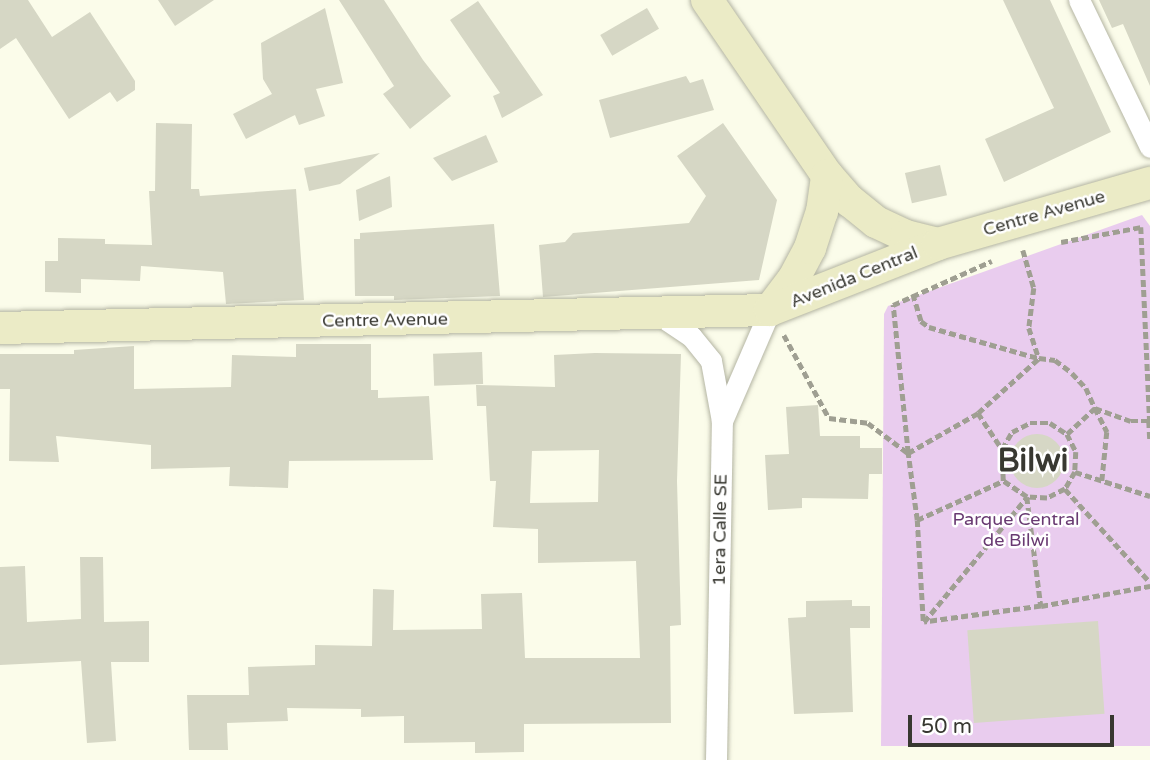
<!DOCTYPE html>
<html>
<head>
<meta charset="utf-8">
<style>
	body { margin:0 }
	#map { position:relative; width:1150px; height:760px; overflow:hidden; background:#fbfcea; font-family:"Varela Round",sans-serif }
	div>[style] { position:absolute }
	.green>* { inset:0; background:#e9ccee }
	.building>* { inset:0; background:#d6d7c5; transform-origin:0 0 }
	.round { border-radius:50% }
	.path>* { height:4.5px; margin-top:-2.25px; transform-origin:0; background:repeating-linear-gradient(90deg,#9f9f92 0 7px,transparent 0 10.5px) }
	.roads { filter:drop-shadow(0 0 2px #b4b5a3) drop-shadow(0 0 2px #b4b5a3) }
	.street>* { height:21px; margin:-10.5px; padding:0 10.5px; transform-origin:10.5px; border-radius:10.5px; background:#fff }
	.secondary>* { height:32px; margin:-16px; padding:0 16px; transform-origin:16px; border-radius:16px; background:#ebebc6 }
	span { translate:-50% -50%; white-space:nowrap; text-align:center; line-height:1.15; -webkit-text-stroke:5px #fff; paint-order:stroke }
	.street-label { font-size:18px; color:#383831 }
	.park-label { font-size:18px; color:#693a72 }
	.town-label { font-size:32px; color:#383831; font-weight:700 }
	.scale { position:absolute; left:908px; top:715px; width:206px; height:32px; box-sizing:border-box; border:4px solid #383831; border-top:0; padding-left:9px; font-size:21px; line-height:24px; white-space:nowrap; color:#383831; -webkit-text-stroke:5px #fff; paint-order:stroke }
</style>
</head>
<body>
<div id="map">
	<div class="green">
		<i style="clip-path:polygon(1142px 215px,1150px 226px,1150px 746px,881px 746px,884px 314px,888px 306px)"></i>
	</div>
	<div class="building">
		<i style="clip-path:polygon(0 0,28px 0,52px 37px,90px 12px,135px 81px,135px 90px,117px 102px,110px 92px,69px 119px,16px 38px,0 49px)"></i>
		<i style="clip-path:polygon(158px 0,214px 0,175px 26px)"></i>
		<i style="clip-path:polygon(339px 0,384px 0,423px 60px,451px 96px,410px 129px,383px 94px,394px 86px)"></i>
		<i style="clip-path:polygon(1003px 0,1050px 0,1111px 132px,1004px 182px,985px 139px,1054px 108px)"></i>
		<i style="clip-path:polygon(1099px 0,1150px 0,1150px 86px,1123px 24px,1112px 28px)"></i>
		<i style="clip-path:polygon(478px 1px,543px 95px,502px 118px,493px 96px,500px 93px,450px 20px)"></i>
		<i style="clip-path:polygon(325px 8px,343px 83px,316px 89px,325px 116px,299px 125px,295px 115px,246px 139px,233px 114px,272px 94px,263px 79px,261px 43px)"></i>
		<i style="left:647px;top:8px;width:24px;height:54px;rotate:60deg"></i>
		<i style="clip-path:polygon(686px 76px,690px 83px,703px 79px,714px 110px,610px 138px,599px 100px)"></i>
		<i style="clip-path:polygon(156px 123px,192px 124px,191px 189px,199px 189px,200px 196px,296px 189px,304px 300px,226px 304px,223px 272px,141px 266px,140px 281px,81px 279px,81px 293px,45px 292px,45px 261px,58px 261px,58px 238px,105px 239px,105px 244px,152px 245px,149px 191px,155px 191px)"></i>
		<i style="clip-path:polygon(723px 123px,777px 200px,759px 280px,543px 297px,539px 245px,565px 242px,573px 233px,689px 223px,706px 196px,677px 156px)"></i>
		<i style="clip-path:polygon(486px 135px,498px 162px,452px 181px,433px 158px)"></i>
		<i style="clip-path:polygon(380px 153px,340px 184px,309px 191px,304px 168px)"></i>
		<i style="left:940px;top:165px;width:31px;height:36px;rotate:77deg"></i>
		<i style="clip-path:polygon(390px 176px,392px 207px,359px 221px,356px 190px)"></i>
		<i style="clip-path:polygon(494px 224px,500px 296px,394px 300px,394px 296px,355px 296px,354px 239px,360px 239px,360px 233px)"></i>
		<i style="clip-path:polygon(296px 344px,371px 344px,371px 390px,378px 390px,378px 398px,429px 396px,433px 460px,289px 461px,288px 488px,229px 486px,230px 467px,151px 469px,151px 445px,56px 436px,59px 462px,9px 461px,10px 389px,0 389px,0 354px,74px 354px,74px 350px,134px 346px,134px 389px,231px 387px,232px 355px,296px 357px)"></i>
		<i style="left:482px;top:352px;width:32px;height:49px;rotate:88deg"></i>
		<i style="clip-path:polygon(evenodd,595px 353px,681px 354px,677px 481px,681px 625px,670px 626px,671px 723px,524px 724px,524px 752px,475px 753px,475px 742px,404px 743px,404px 716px,361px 717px,361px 709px,287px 708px,288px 721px,227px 723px,228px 750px,189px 750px,187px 695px,249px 695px,248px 667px,315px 665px,315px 645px,372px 646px,373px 589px,394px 590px,393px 630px,482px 629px,481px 594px,522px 593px,525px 658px,640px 658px,636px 561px,538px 563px,538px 529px,493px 527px,496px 481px,490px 481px,486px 406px,477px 406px,476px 385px,555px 387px,554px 355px,595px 353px,599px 450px,598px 502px,530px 503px,532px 451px,599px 450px)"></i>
		<i style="clip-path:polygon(818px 405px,820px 436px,860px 436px,860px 448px,882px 448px,882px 474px,869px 474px,868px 499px,802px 498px,802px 508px,768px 510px,765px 455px,789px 454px,786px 407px)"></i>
		<i class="round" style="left:1010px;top:434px;width:54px;height:54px"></i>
		<i style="clip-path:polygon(80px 557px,103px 557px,104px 622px,149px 621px,149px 662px,111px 662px,116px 741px,87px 743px,81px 661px,0 665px,0 567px,25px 566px,27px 622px,81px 619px)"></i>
		<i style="clip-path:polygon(852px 600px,852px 606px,870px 606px,870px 628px,850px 628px,853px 712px,794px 714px,788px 618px,806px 617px,806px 601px)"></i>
		<i style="left:1098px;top:621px;width:93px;height:131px;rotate:86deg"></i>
	</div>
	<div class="path">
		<i style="left:1061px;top:242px;width:81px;rotate:-10.6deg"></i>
		<i style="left:1141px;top:227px;width:195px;rotate:87.4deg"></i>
		<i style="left:1023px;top:250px;width:40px;rotate:74deg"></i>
		<i style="left:1034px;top:288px;width:40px;rotate:97.1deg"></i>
		<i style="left:1029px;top:328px;width:32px;rotate:72deg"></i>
		<i style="left:1039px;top:358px;width:16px;rotate:7deg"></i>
		<i style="left:1055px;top:360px;width:21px;rotate:37deg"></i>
		<i style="left:1072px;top:373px;width:21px;rotate:47deg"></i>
		<i style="left:1086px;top:388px;width:22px;rotate:66deg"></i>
		<i style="left:1095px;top:408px;width:38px;rotate:20deg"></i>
		<i style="left:1131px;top:421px;width:18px"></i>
		<i style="left:1149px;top:421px;width:19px;rotate:87deg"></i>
		<i style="left:913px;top:294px;width:28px;rotate:73deg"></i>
		<i style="left:921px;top:321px;width:10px;rotate:37deg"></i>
		<i style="left:929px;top:327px;width:113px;rotate:15.9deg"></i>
		<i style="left:784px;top:335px;width:94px;rotate:61.5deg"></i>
		<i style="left:829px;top:418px;width:39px;rotate:7deg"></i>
		<i style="left:868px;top:423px;width:50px;rotate:36.9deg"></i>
		<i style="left:978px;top:413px;width:43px;rotate:56.3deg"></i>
		<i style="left:1030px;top:423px;width:20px"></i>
		<i style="left:1050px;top:423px;width:20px;rotate:33deg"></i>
		<i style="left:1067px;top:434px;width:20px;rotate:63deg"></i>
		<i style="left:1076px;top:452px;width:20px;rotate:93deg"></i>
		<i style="left:1075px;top:472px;width:20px;rotate:120deg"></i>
		<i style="left:1065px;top:489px;width:20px;rotate:153deg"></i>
		<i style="left:1047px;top:498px;width:20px;rotate:-177deg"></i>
		<i style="left:1027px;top:497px;width:29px;rotate:-146deg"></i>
		<i style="left:1003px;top:481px;width:32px;rotate:-92deg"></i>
		<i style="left:1002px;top:449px;width:20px;rotate:-60deg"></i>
		<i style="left:1012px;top:432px;width:20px;rotate:-27deg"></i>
		<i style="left:1067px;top:434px;width:38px;rotate:-43deg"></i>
		<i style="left:1095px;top:408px;width:27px;rotate:63deg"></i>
		<i style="left:1107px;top:432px;width:49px;rotate:95.8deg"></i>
		<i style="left:908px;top:453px;width:149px;rotate:-95.8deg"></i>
		<i style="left:893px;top:305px;width:108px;rotate:-24deg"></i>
		<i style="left:1075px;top:472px;width:79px;rotate:17.7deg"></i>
		<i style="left:1065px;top:489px;width:126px;rotate:47.6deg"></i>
		<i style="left:1027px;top:497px;width:110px;rotate:82.7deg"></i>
		<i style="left:1041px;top:606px;width:118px;rotate:172.2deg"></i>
		<i style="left:924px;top:622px;width:162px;rotate:-50.5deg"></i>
		<i style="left:917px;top:520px;width:68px;rotate:-97.7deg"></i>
		<i style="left:908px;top:453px;width:81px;rotate:-29.7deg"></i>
		<i style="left:978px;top:413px;width:82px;rotate:-42deg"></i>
		<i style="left:1041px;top:606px;width:111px;rotate:-10.4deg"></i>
		<i style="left:923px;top:621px;width:101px;rotate:-93.4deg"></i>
		<i style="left:917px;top:520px;width:94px;rotate:-24.4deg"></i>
	</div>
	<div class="roads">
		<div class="street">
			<i style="left:1079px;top:0;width:163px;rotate:64.2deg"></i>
			<i style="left:658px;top:314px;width:40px;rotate:34deg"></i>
			<i style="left:691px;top:336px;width:32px;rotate:51deg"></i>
			<i style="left:711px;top:361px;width:61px;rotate:79.6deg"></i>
			<i style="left:716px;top:760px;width:339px;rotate:-89deg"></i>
			<i style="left:722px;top:421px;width:121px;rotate:-66.6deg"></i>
		</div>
		<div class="secondary">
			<i style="left:707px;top:0;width:212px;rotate:55.6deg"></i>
			<i style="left:827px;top:175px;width:35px;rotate:49deg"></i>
			<i style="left:850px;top:201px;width:33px;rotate:39deg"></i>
			<i style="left:876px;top:222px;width:33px;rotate:25deg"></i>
			<i style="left:906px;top:236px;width:33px;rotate:14deg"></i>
			<i style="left:770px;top:310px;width:38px;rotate:-53deg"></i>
			<i style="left:793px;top:280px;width:36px;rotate:-62deg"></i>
			<i style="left:810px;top:248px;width:38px;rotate:-72deg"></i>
			<i style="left:822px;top:212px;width:37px;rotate:-82deg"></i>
			<i style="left:0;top:328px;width:770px;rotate:-1.34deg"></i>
			<i style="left:770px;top:310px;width:180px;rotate:-21.4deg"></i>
			<i style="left:938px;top:244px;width:221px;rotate:-16.1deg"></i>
		</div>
	</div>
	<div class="street-label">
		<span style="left:1044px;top:213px;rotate:-16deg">Centre Avenue</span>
		<span style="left:854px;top:277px;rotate:-22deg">Avenida Central</span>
		<span style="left:385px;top:320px;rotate:-1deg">Centre Avenue</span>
		<span style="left:720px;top:530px;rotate:-89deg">1era Calle SE</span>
	</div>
	<div class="park-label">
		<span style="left:1016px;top:530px">Parque Central<br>de Bilwi</span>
	</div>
	<div class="town-label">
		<span style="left:1033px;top:461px">Bilwi</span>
	</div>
	<div class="scale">50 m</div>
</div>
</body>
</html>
